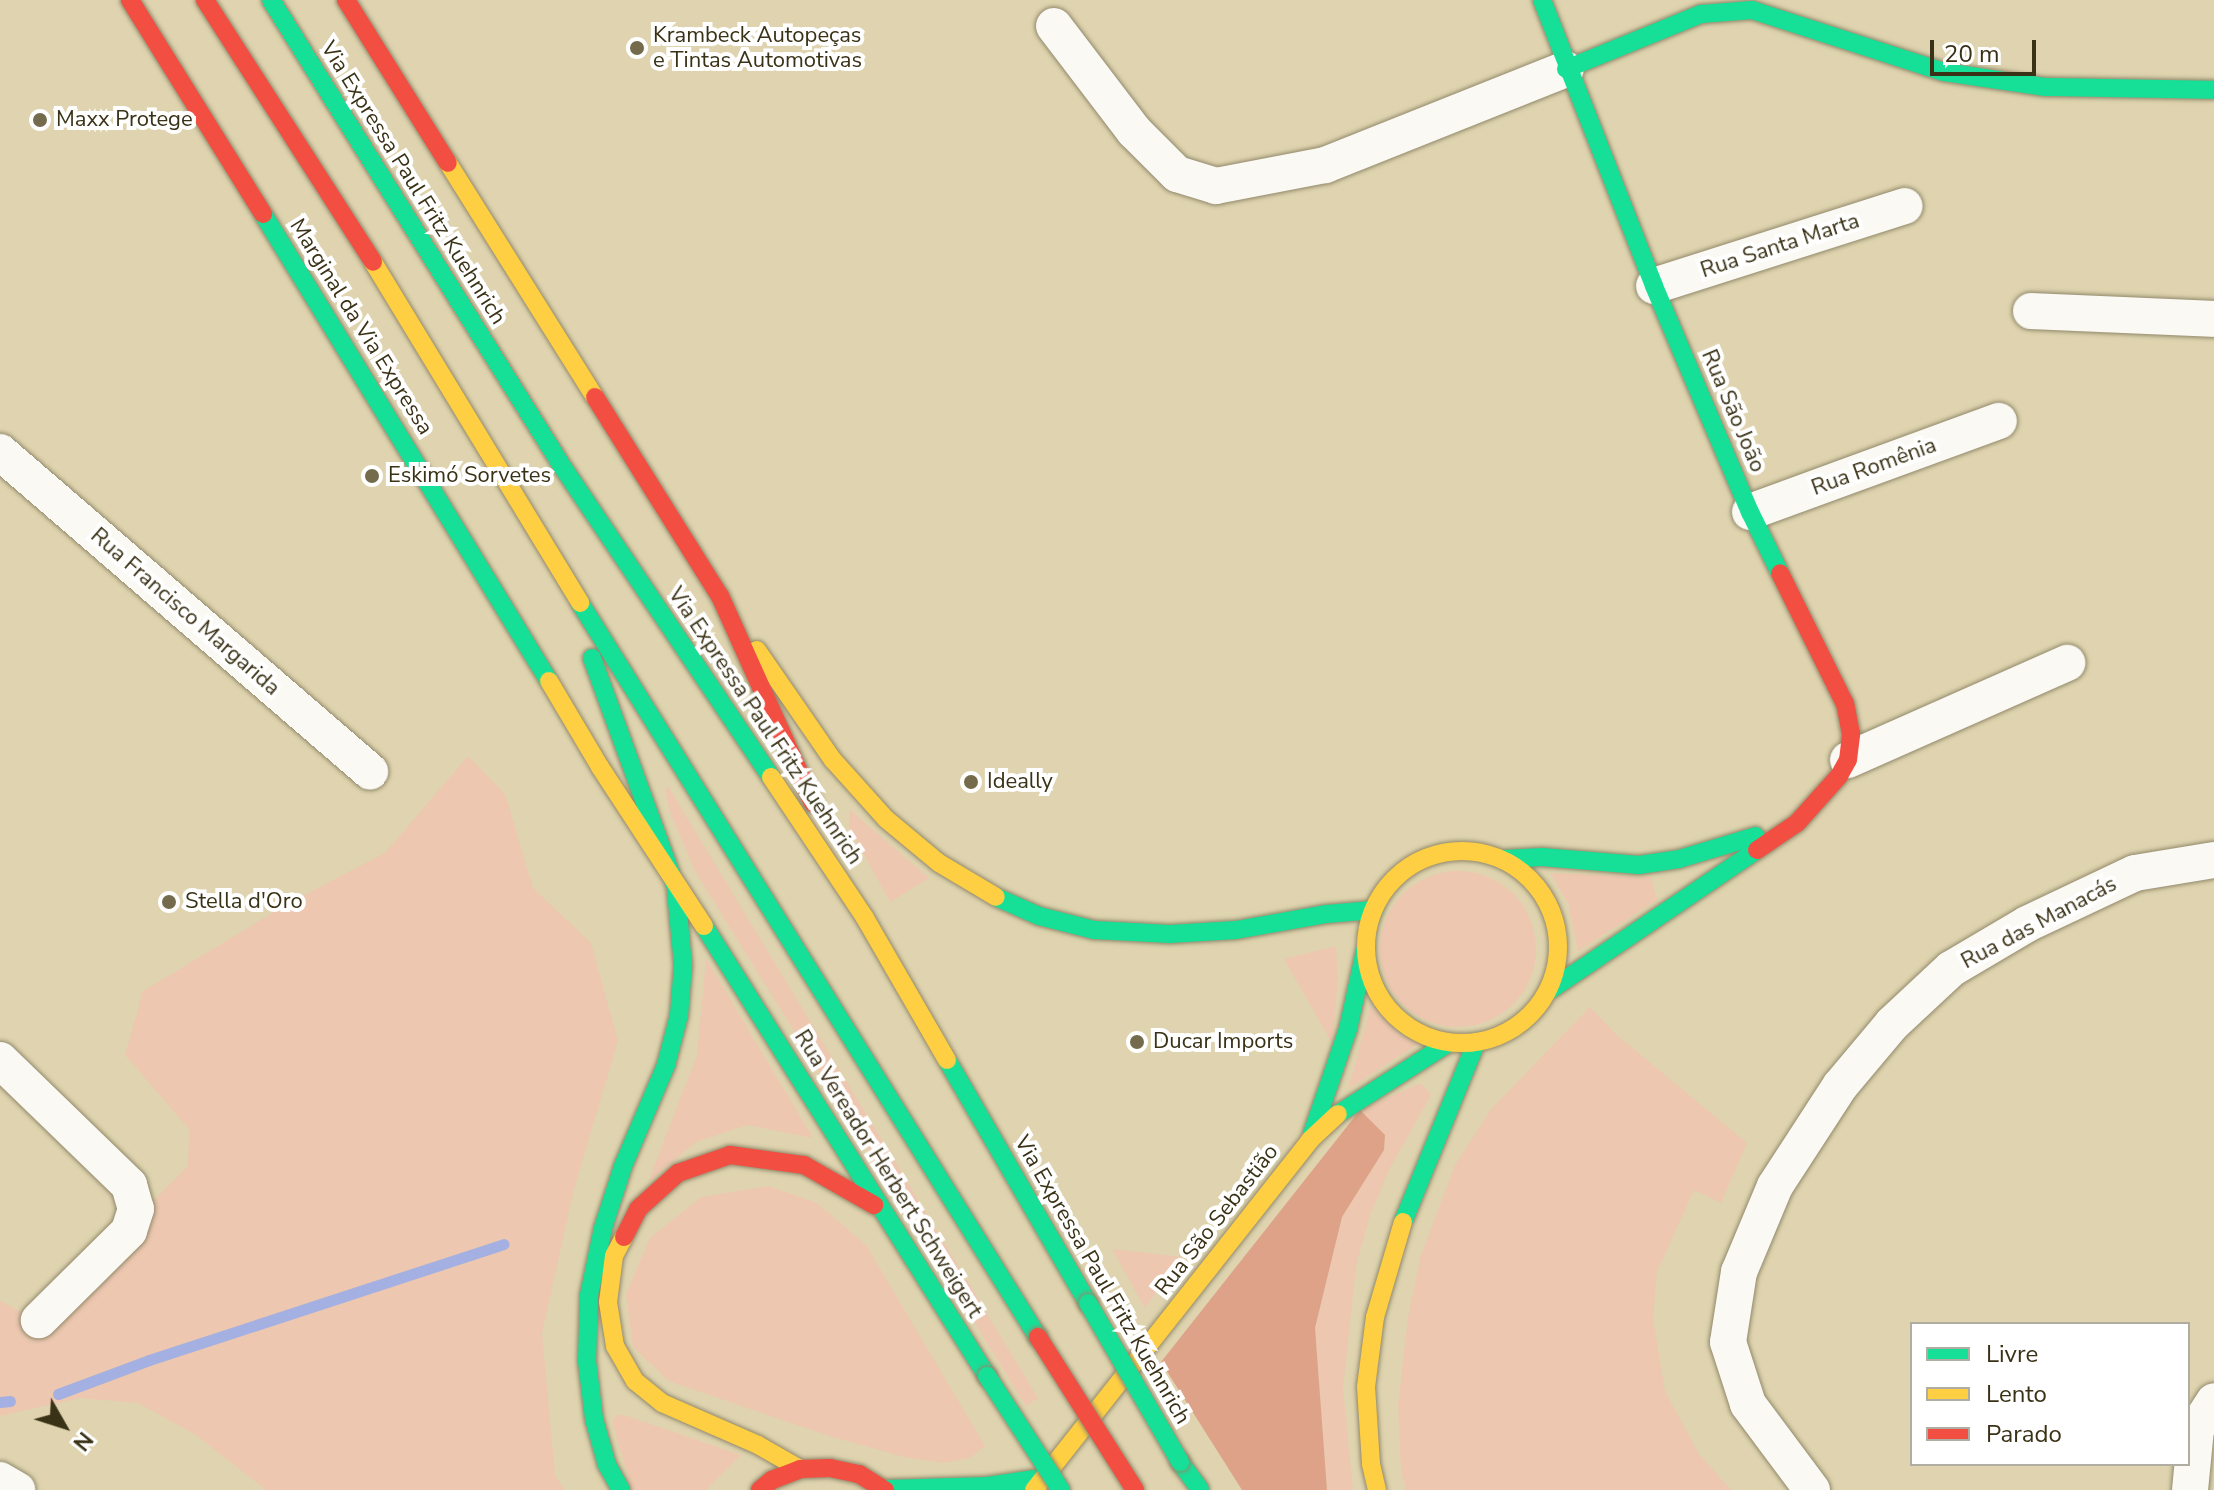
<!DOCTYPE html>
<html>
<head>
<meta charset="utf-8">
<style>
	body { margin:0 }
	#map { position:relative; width:2214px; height:1490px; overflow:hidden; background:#dfd4af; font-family:"Nunito Sans",sans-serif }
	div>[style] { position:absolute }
	.green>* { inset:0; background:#edc7b0 }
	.round { border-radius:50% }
	.forest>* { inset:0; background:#dda287 }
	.stream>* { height:11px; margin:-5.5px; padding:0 5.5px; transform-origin:5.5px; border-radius:5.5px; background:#a4b0e1 }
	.roads { filter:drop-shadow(0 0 2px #92896c) drop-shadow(0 0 2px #92896c) }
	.street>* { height:36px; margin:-18px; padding:0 18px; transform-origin:18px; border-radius:18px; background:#faf9f3 }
	.fast>* { height:18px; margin:-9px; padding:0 9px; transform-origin:9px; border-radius:9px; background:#16e098 }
	.slow>* { height:18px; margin:-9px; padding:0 9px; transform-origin:9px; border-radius:9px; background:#ffcf43 }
	.slow>.ring { margin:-9px; padding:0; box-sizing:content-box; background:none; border:18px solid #ffcf43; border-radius:50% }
	.jam>* { height:18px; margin:-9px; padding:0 9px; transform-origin:9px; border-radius:9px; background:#f24e42 }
	.bridges { filter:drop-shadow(0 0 2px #92896c) drop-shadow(0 0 2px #92896c) }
	.fast-bridge>* { height:18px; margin:-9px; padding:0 9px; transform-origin:9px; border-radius:9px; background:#16e098 }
	.jam-bridge>* { height:18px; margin:-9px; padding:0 9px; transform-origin:9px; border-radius:9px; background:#f24e42 }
	.dots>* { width:22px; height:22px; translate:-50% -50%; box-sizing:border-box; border:4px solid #fff; border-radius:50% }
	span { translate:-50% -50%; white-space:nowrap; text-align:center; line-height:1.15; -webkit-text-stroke:8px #fff; paint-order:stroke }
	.poi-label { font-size:22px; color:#3a3216 }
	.left { translate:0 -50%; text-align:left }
	.street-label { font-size:22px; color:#3a3216 }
	.legend { position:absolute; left:1910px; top:1322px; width:280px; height:144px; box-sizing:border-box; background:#fff; border:2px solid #b0ada2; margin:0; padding:10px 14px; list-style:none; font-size:24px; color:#3a3216 }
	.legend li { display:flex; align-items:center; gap:16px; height:40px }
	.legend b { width:40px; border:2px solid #b0ada2 }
	.north { position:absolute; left:24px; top:1386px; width:80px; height:80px; -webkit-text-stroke:6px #fff; paint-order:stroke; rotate:129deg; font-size:22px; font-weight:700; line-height:32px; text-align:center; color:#3a3216 }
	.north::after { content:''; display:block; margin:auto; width:28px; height:36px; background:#3a3216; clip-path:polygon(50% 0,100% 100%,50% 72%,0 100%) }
	.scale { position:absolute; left:1930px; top:40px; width:106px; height:36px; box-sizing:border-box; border:4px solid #3a3216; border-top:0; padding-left:10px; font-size:24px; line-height:28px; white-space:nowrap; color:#3a3216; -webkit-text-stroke:6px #fff; paint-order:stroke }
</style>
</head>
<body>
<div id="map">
	<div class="green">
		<i style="clip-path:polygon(468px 756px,505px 794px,533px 888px,591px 943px,618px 1041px,574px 1189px,542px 1333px,555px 1476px,565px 1490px,266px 1490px,196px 1435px,138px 1403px,80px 1398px,0 1416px,0 1301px,35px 1319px,188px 1166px,189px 1129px,125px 1055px,143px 991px,289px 903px,385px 853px)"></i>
		<i style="clip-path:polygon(665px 788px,669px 788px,1038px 1398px,1026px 1406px,695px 871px,670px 812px)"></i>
		<i style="clip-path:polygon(850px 810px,929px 878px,890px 902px,849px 827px)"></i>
		<i class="round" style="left:1380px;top:871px;width:156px;height:156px"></i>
		<i style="clip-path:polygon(1550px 873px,1651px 877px,1657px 900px,1578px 951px,1568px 903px)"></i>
		<i style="clip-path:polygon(1336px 946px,1338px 979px,1332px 1043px,1284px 959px)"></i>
		<i style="clip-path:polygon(706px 959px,813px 1138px,747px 1125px,696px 1142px,648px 1182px,697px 1055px)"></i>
		<i style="clip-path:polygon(1371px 1006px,1401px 1035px,1418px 1044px,1348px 1089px)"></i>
		<i style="clip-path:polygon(1590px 1007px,1618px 1036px,1747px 1143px,1721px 1203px,1694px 1190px,1657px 1272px,1653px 1319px,1665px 1391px,1699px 1454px,1731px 1490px,1406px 1490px,1401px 1470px,1398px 1405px,1408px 1317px,1421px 1255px,1455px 1165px,1491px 1109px)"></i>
		<i style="clip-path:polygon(1421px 1083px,1431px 1095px,1390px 1168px,1370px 1215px,1356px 1266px,1343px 1389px,1353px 1490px,1327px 1490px,1315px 1328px,1342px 1217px,1384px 1150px,1385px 1135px,1360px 1110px)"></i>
		<i style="clip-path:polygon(768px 1186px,817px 1203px,866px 1245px,985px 1446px,970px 1458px,944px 1463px,904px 1457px,829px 1436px,669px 1381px,633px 1347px,626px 1294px,650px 1238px,701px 1197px)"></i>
		<i style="clip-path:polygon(1112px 1249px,1182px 1257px,1145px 1308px)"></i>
		<i style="clip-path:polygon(617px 1415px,624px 1415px,741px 1455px,706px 1490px,632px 1490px,612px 1421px)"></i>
	</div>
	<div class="forest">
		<i style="clip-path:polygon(1360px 1110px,1385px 1135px,1384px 1150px,1342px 1217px,1315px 1328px,1327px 1490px,1242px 1490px,1161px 1362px)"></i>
	</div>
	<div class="stream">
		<i style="left:58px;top:1394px;width:97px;rotate:-20.5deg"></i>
		<i style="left:149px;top:1360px;width:373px;rotate:-18.1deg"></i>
		<i style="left:0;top:1402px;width:10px;rotate:-6deg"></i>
	</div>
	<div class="roads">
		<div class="street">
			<i style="left:1054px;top:26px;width:132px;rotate:52.7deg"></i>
			<i style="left:1134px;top:131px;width:61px;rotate:45deg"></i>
			<i style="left:1177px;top:174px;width:41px;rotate:17.1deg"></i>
			<i style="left:1216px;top:186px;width:111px;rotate:-10.9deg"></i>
			<i style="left:1325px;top:165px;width:259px;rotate:-21.7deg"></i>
			<i style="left:1654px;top:286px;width:263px;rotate:-17.7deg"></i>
			<i style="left:2031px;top:311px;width:183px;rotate:2.5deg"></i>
			<i style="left:0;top:452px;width:489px;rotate:40.8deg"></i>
			<i style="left:1750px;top:512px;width:265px;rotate:-20.1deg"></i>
			<i style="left:1848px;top:760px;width:240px;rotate:-23.9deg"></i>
			<i style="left:0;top:1060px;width:180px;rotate:44.1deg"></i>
			<i style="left:129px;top:1185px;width:25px;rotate:74deg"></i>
			<i style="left:136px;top:1209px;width:23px;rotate:108deg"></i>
			<i style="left:129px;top:1231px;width:127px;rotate:135.3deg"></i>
			<i style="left:0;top:1480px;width:20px;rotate:30deg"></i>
			<i style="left:1812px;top:1490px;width:107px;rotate:-126.7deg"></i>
			<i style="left:1748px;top:1404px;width:65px;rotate:-107.9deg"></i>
			<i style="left:1728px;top:1342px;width:71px;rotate:-81.1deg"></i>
			<i style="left:1739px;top:1272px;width:93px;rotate:-67.3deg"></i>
			<i style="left:1775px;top:1186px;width:119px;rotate:-57deg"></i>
			<i style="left:1840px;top:1086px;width:81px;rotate:-50deg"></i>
			<i style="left:1892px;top:1024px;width:81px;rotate:-43deg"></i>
			<i style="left:1951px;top:969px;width:88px;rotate:-30.6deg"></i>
			<i style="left:2027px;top:924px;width:119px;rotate:-25.3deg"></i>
			<i style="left:2135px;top:873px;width:80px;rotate:-9.3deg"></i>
			<i style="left:2190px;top:1490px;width:61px;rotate:-84.4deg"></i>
			<i style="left:2196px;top:1429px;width:33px;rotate:-57deg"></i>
		</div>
		<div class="fast">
			<i style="left:271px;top:0;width:549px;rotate:58.02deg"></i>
			<i style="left:562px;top:466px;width:375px;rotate:56.1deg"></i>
			<i style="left:1542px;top:0;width:307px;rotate:68.6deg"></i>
			<i style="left:1654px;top:286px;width:246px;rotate:67deg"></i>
			<i style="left:1750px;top:512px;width:68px;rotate:63.8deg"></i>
			<i style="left:1566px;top:69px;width:146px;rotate:-22.2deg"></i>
			<i style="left:1701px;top:14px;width:51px;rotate:-4.5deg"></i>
			<i style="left:1752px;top:10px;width:202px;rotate:17.9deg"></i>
			<i style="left:1944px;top:72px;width:103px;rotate:8.4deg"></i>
			<i style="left:2046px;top:87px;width:168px;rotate:1deg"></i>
			<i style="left:263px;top:214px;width:548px;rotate:58.52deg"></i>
			<i style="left:580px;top:603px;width:865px;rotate:58.04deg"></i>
			<i style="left:592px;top:658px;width:242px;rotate:69.9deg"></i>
			<i style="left:1503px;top:859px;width:39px;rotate:-3deg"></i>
			<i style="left:1542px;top:857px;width:97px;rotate:4.7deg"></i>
			<i style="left:1639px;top:865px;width:40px;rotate:-8.5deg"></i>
			<i style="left:1679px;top:859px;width:80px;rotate:-16.6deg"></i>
			<i style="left:996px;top:897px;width:47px;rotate:23.8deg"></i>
			<i style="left:1039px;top:916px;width:57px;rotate:14.3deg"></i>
			<i style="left:1094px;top:930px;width:76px;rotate:3deg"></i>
			<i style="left:1170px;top:934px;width:66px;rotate:-3.5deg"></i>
			<i style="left:1236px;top:930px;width:91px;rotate:-10.1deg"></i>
			<i style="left:1326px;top:914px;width:48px;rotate:-4.8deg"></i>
			<i style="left:704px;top:926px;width:532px;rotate:57.83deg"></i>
			<i style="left:1550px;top:990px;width:250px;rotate:-34.1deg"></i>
			<i style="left:947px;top:1060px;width:281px;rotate:59.9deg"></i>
			<i style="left:1338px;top:1114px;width:130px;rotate:-32.7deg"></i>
			<i style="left:1312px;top:1134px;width:111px;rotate:-71.1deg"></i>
			<i style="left:1348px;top:1029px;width:80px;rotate:-77.7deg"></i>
			<i style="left:1403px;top:1222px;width:193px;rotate:-67.8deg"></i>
			<i style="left:1180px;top:1462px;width:34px;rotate:54deg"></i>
			<i style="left:884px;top:1489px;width:103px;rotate:-1.7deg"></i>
			<i style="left:987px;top:1486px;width:55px;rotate:-8.4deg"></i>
			<i style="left:621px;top:1490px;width:29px;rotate:-119deg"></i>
			<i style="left:607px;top:1465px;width:48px;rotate:-105.8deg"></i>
			<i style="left:594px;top:1419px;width:58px;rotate:-96.9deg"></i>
			<i style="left:587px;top:1361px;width:66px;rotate:-88.3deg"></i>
			<i style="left:589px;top:1295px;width:68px;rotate:-78.2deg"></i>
			<i style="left:603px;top:1228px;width:65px;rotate:-72.1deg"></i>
			<i style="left:623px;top:1166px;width:110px;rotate:-66.9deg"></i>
			<i style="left:666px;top:1065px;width:52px;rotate:-75.4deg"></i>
			<i style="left:679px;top:1015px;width:50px;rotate:-85.4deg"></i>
			<i style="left:683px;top:965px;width:74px;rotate:-95.4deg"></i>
		</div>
		<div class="slow">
			<i style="left:448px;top:163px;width:276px;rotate:57.9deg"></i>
			<i style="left:373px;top:262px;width:399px;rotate:58.7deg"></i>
			<i style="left:757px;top:650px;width:134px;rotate:55.4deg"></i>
			<i style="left:833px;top:760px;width:79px;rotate:48.1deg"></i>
			<i style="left:886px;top:819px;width:69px;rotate:39.7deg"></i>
			<i style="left:939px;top:863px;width:66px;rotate:30.8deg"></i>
			<i style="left:549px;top:681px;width:100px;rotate:59.3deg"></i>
			<i style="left:600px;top:767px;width:190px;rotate:56.8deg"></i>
			<i style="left:771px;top:777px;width:169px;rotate:56.3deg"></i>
			<i style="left:865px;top:918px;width:164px;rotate:60deg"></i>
			<i class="ring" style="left:1366px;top:851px;width:174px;height:174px"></i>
			<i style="left:624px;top:1237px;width:21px;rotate:118deg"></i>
			<i style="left:614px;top:1256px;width:46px;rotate:97.4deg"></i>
			<i style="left:608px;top:1302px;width:45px;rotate:81deg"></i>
			<i style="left:615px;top:1346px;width:40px;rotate:60.3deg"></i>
			<i style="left:635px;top:1381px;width:35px;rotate:39deg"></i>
			<i style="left:662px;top:1403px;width:105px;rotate:23.6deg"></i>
			<i style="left:758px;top:1445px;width:48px;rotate:29.7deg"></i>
			<i style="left:1034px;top:1490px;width:446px;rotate:-51.7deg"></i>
			<i style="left:1310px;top:1140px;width:38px;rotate:-43deg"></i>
			<i style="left:1377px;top:1490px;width:27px;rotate:-103deg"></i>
			<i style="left:1371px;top:1464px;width:77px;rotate:-93.7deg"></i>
			<i style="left:1366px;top:1387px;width:71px;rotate:-82.7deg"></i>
			<i style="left:1375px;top:1317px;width:99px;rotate:-73.6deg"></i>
		</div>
		<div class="jam">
			<i style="left:130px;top:0;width:252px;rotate:58.1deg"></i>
			<i style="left:205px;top:0;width:311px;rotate:57.3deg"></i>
			<i style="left:346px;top:0;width:192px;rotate:58deg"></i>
			<i style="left:595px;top:397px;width:235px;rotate:57.9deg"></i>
			<i style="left:720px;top:596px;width:227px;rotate:65.8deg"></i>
			<i style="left:1757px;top:850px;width:48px;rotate:-34deg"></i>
			<i style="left:1797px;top:823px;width:63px;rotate:-48.2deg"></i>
			<i style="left:1839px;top:776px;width:18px;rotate:-61deg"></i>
			<i style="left:1848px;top:760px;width:26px;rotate:-83deg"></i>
			<i style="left:1851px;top:734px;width:31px;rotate:-101deg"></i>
			<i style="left:1845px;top:704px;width:146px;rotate:-116.4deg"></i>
			<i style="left:624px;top:1237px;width:31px;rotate:-63deg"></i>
			<i style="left:638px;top:1209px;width:54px;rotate:-42deg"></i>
			<i style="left:678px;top:1173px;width:55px;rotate:-19.1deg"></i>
			<i style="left:730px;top:1155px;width:75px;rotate:7.7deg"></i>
			<i style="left:804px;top:1165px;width:81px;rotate:29.7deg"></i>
			<i style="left:760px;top:1490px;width:16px;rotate:-40deg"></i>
			<i style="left:772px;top:1480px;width:30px;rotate:-21deg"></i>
			<i style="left:800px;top:1469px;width:30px;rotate:-2deg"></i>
			<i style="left:830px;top:1468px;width:30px;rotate:12deg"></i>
			<i style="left:859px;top:1474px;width:31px;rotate:32deg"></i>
		</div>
	</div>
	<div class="bridges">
		<div class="fast-bridge">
			<i style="left:1088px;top:1303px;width:184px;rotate:59.9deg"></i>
			<i style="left:987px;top:1376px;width:136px;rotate:57deg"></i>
		</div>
		<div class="jam-bridge">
			<i style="left:1038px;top:1337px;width:181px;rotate:57.6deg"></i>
		</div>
	</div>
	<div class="dots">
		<i style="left:637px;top:48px;background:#746b4c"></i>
		<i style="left:40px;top:120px;background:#746b4c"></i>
		<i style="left:372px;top:476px;background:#746b4c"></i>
		<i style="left:971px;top:782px;background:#746b4c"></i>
		<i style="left:169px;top:902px;background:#746b4c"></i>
		<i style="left:1137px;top:1042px;background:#746b4c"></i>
	</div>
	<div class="poi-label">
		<span class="left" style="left:653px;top:48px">Krambeck Autopeças<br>e Tintas Automotivas</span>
		<span class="left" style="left:56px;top:120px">Maxx Protege</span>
		<span class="left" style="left:388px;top:476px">Eskimó Sorvetes</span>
		<span class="left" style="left:987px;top:782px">Ideally</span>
		<span class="left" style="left:185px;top:902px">Stella d'Oro</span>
		<span class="left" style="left:1153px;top:1042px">Ducar Imports</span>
	</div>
	<div class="street-label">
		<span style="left:413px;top:183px;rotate:58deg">Via Expressa Paul Fritz Kuehnrich</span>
		<span style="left:1780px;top:246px;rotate:-18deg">Rua Santa Marta</span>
		<span style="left:361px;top:327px;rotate:58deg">Marginal da Via Expressa</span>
		<span style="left:1733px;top:411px;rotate:67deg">Rua São João</span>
		<span style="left:1874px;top:467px;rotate:-20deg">Rua Romênia</span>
		<span style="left:185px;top:612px;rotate:41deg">Rua Francisco Margarida</span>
		<span style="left:765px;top:726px;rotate:56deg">Via Expressa Paul Fritz Kuehnrich</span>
		<span style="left:2039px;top:923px;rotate:-28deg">Rua das Manacás</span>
		<span style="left:888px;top:1174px;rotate:58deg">Rua Vereador Herbert Schweigert</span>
		<span style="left:1217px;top:1220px;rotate:-52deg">Rua São Sebastião</span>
		<span style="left:1102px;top:1280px;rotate:60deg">Via Expressa Paul Fritz Kuehnrich</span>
	</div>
	<ul class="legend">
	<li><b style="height:10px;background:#16e098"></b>Livre</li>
	<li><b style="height:10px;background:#ffcf43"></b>Lento</li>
	<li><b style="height:10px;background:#f24e42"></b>Parado</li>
	</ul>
	<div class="north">N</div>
	<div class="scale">20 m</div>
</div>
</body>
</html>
